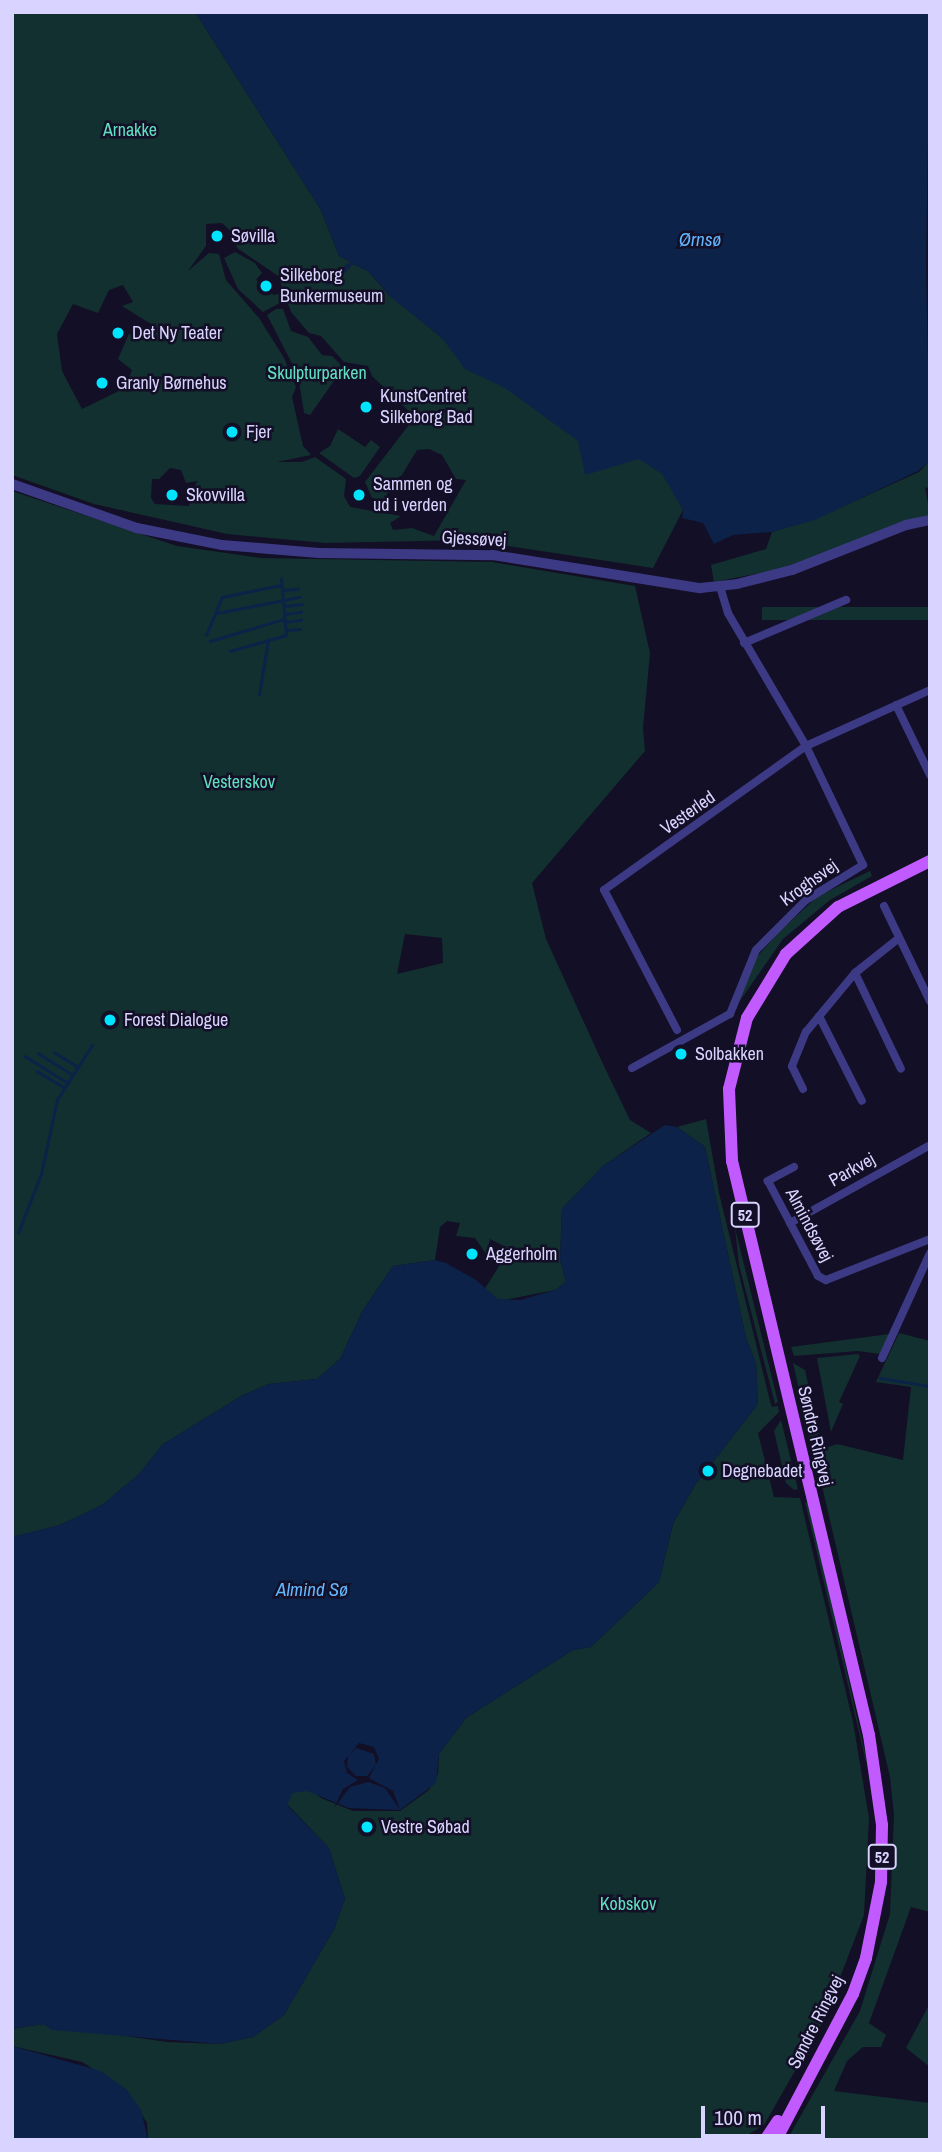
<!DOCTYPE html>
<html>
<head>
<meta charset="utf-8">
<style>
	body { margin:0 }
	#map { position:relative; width:942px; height:2152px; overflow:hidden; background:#130f26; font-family:"Archivo Narrow",sans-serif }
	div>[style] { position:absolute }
	.green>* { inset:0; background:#12302f; transform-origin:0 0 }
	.water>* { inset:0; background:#0c2248 }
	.pier>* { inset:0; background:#130f26 }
	.stream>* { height:2.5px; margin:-1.25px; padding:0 1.25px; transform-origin:1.25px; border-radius:1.25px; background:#0c2248 }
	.minor>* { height:8px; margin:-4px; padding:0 4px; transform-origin:4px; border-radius:4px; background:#3d3a85 }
	.tertiary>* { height:10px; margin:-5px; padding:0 5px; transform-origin:5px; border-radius:5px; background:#3d3a85 }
	.primary>* { height:12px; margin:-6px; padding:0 6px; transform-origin:6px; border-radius:6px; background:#c25bff }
	.dots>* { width:19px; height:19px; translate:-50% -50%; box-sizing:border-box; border:4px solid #130f26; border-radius:50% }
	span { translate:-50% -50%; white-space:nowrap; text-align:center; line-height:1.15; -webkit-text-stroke:5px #130f26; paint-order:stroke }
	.shield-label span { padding:2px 5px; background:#130f26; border:2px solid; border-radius:5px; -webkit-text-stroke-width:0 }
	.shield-label { font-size:16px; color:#d9d4ff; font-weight:700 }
	.park-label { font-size:18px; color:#5fe0c0 }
	.poi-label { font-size:18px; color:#d9d4ff }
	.left { translate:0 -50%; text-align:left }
	.street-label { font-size:18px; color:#d9d4ff }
	.water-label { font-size:19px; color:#62b6ff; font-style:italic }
	.frame { position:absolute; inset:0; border:14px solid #d9d4ff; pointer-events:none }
	.scale { position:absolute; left:701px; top:2106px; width:124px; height:32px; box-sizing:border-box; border:4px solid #d9d4ff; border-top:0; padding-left:9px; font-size:21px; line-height:24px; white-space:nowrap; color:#d9d4ff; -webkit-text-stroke:5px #130f26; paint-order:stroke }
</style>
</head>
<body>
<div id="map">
	<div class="green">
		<i style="clip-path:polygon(evenodd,12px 12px,195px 12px,321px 210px,339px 256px,351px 262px,332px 274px,334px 280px,353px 264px,368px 271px,388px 294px,442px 338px,661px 467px,683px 510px,653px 568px,469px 540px,325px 543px,227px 534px,94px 504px,12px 475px,12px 12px,222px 223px,235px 235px,237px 248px,278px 276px,291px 312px,309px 333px,321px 336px,344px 362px,368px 366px,372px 376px,415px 417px,365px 482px,372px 498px,385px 501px,391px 482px,402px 475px,417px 450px,429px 449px,442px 455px,456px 479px,466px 480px,434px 536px,412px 528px,393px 530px,390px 523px,401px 516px,350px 507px,344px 496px,346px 479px,315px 457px,302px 462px,277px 462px,311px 455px,303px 446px,292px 397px,296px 387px,284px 358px,259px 318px,226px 280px,219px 254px,209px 253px,188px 271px,206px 246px,206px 224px,222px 223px,12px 12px,123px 285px,133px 302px,122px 306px,151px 324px,143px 340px,129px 334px,118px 359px,132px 370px,125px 388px,82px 409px,62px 371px,57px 334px,73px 304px,98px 313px,109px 290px,123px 285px,12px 12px,170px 468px,181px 470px,186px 483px,198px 481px,190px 492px,189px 506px,155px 504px,151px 498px,152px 479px,159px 479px,170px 468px)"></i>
		<i style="clip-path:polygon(235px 252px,255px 263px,262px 273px,256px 280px,274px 295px,281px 293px,280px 303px,263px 312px,238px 289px,224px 258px)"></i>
		<i style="clip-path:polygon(276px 309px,283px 309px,291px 331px,308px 337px,322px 355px,332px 356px,340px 364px,341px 371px,310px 415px,304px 413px,298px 375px,267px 315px)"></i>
		<i style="clip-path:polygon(338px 429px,365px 447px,371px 440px,380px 447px,360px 476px,354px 478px,319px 453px,330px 446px)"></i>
		<i style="clip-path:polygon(930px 460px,930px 489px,925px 487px,930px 515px,781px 569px,714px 582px,711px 565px,766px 549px,772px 532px,815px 519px,919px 472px)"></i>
		<i style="clip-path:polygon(evenodd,12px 491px,177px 546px,261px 558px,492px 562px,635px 586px,650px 653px,643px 728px,645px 751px,532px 883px,546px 939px,603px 1064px,630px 1120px,651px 1133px,603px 1166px,562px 1209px,560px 1260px,566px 1282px,555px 1290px,474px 1306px,506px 1255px,506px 1247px,490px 1239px,486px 1254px,475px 1238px,456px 1236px,460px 1223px,447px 1221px,440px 1227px,435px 1260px,393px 1266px,363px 1310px,340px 1359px,317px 1379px,269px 1384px,243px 1395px,163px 1444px,139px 1474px,102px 1505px,60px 1525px,12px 1537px,12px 491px,405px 934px,442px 938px,443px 963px,397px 974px,405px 934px)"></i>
		<i style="left:930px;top:607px;width:13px;height:168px;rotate:90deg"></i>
		<i style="clip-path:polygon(870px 871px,872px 876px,830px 900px,783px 939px,735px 1008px,754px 960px,779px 932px,818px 896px)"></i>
		<i style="clip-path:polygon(706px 1119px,719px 1193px,770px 1401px,772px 1407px,778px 1406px,779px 1412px,758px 1433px,774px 1497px,800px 1498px,853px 1722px,869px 1818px,864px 1915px,823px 2022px,764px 2125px,739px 2140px,148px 2140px,147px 2123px,127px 2090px,82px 2062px,12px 2046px,12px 2029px,43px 2024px,167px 2042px,220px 2044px,253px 2037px,284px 2015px,334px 1929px,345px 1899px,329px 1848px,287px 1804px,284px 1770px,321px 1798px,353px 1811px,400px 1811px,429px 1790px,438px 1774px,439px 1754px,466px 1718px,573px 1650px,591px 1647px,659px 1582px,673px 1524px,695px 1485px,758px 1404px,756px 1363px,746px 1338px,705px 1147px,677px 1127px)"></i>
		<i style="clip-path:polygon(735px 1228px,778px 1402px,775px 1404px,739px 1265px)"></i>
		<i style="clip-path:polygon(899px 1333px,930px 1341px,930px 1912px,911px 1907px,869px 2023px,886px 2035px,881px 2047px,863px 2047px,847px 2061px,834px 2091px,930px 2103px,930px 2140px,787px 2140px,860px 2011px,890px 1914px,894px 1815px,890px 1777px,814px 1452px,837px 1444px,903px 1460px,911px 1387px,876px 1382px)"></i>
		<i style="clip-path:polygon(889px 1334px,880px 1354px,858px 1351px,794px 1356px,791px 1347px)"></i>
		<i style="clip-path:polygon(858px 1354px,860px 1356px,839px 1402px,843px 1404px,831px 1432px,817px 1358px)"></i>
		<i style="clip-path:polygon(793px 1363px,805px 1370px,819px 1433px,811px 1442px)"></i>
		<i style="clip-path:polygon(781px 1420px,798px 1489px,794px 1490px,786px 1483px,774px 1431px)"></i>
		<i style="clip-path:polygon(805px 1502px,809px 1504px,867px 1762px,866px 1762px)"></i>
		<i style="clip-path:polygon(930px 2003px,930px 2067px,906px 2048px)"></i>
	</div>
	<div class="water">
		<i style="clip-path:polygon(195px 12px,930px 12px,926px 266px,930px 461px,918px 471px,815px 520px,772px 532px,733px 535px,714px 544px,703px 523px,682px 518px,683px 510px,662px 474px,639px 459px,585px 475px,578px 441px,505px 388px,465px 369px,442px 338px,392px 298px,368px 271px,353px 264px,338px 281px,333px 279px,332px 274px,351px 262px,339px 256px,321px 210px)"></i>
		<i style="clip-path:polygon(665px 1125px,677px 1127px,705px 1147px,746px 1338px,756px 1363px,758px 1404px,695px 1485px,673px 1524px,659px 1582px,591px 1647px,573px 1650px,466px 1718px,439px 1754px,436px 1783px,400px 1810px,349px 1808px,307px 1791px,293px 1793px,287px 1805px,329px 1848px,345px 1899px,334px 1929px,284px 2015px,253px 2037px,220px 2044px,52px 2030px,43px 2024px,12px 2029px,12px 1537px,60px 1525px,102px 1505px,139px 1474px,163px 1444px,243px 1395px,269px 1384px,317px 1379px,340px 1359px,363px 1310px,393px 1266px,435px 1260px,446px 1263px,476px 1280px,498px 1299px,520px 1300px,555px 1290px,566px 1282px,560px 1260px,562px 1209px,603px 1166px)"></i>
		<i style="clip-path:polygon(12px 2046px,101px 2071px,127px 2090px,141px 2110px,148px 2140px,12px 2140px)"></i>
	</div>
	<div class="pier">
		<i style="clip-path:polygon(evenodd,359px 1743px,374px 1747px,379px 1759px,369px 1778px,393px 1791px,400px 1810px,385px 1788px,368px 1782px,350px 1787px,334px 1808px,343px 1789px,358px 1780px,347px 1773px,344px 1761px,359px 1743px,356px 1748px,374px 1754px,376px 1765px,367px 1776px,356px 1776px,347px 1767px,348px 1756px,356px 1748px)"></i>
	</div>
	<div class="stream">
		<i style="left:327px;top:284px;width:8px;rotate:-40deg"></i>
		<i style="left:305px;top:303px;width:6px;rotate:-45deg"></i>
		<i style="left:282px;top:590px;width:16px;rotate:-4deg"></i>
		<i style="left:284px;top:606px;width:18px;rotate:-6deg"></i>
		<i style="left:217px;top:613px;width:84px;rotate:-11deg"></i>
		<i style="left:284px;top:614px;width:17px;rotate:-7deg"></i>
		<i style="left:284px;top:622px;width:17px;rotate:-7deg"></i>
		<i style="left:286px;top:630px;width:14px;rotate:-4deg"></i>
		<i style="left:206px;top:635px;width:41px;rotate:-67.2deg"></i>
		<i style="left:222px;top:597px;width:60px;rotate:-11.5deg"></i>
		<i style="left:210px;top:641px;width:77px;rotate:-16.6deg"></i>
		<i style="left:230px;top:651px;width:58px;rotate:-15.9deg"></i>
		<i style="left:286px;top:635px;width:56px;rotate:-95.1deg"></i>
		<i style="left:259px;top:695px;width:56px;rotate:-80.7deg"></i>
		<i style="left:54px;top:1052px;width:28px;rotate:32deg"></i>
		<i style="left:38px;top:1053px;width:41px;rotate:32.2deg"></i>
		<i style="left:25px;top:1056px;width:51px;rotate:32.1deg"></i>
		<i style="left:37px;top:1071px;width:31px;rotate:31deg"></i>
		<i style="left:18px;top:1233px;width:63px;rotate:-68.7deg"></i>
		<i style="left:41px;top:1174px;width:76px;rotate:-77.8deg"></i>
		<i style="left:57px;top:1100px;width:65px;rotate:-57.5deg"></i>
		<i style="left:880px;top:1378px;width:51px;rotate:9.1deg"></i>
	</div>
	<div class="minor">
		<i style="left:744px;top:643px;width:111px;rotate:-22.9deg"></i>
		<i style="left:896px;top:705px;width:78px;rotate:64.1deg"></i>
		<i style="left:884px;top:906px;width:106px;rotate:64.2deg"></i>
		<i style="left:855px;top:973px;width:106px;rotate:64.4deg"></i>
		<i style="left:819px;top:1016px;width:95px;rotate:63.2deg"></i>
		<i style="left:677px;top:1030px;width:158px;rotate:-117.5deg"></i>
		<i style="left:604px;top:890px;width:248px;rotate:-35.5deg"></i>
		<i style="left:806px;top:746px;width:136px;rotate:-24.3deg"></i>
		<i style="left:632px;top:1068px;width:112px;rotate:-28.9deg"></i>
		<i style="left:730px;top:1014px;width:69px;rotate:-67.9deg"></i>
		<i style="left:756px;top:950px;width:71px;rotate:-45deg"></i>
		<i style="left:806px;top:900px;width:67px;rotate:-31.6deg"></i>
		<i style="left:863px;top:865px;width:132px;rotate:-115.6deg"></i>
		<i style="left:806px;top:746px;width:154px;rotate:-120.4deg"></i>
		<i style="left:728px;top:613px;width:27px;rotate:-107deg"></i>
		<i style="left:803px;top:1089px;width:25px;rotate:-116deg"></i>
		<i style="left:792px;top:1066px;width:37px;rotate:-68deg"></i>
		<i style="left:806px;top:1032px;width:77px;rotate:-50.3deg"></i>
		<i style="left:855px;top:973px;width:56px;rotate:-38.5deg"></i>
		<i style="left:794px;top:1167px;width:30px;rotate:152deg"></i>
		<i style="left:768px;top:1181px;width:107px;rotate:62.2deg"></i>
		<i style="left:818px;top:1276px;width:9px;rotate:27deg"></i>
		<i style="left:826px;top:1280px;width:112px;rotate:-21.5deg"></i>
		<i style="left:790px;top:1223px;width:160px;rotate:-29.1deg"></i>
		<i style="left:882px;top:1358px;width:115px;rotate:-65.4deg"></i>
	</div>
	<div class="tertiary">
		<i style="left:12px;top:484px;width:133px;rotate:19.4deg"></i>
		<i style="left:137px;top:528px;width:87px;rotate:11.3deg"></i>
		<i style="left:222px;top:545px;width:97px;rotate:4.7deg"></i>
		<i style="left:319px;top:553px;width:174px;rotate:0.7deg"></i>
		<i style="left:493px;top:555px;width:210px;rotate:9.1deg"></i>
		<i style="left:700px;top:588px;width:37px;rotate:-6deg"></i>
		<i style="left:737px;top:584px;width:57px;rotate:-14.3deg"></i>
		<i style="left:792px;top:570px;width:123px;rotate:-21.5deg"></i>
		<i style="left:906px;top:525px;width:25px;rotate:-12deg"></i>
	</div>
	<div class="primary">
		<i style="left:765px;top:2140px;width:23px;rotate:-56deg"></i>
		<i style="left:776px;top:2140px;width:165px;rotate:-62.2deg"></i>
		<i style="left:853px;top:1994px;width:38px;rotate:-70deg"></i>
		<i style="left:866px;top:1958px;width:77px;rotate:-78.8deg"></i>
		<i style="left:881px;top:1882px;width:57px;rotate:-89deg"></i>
		<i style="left:882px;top:1825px;width:91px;rotate:-98.2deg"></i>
		<i style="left:869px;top:1735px;width:590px;rotate:-103.42deg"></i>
		<i style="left:732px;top:1161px;width:72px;rotate:-92.4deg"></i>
		<i style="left:729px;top:1089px;width:73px;rotate:-75.8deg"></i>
		<i style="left:747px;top:1018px;width:75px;rotate:-58.6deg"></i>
		<i style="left:786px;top:954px;width:70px;rotate:-42.1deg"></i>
		<i style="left:838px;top:907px;width:103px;rotate:-26.6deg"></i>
	</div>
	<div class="dots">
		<i style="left:217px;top:236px;background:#00e5ff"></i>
		<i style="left:266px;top:286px;background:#00e5ff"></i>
		<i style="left:118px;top:333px;background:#00e5ff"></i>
		<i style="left:102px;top:383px;background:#00e5ff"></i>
		<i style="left:366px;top:407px;background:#00e5ff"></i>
		<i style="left:232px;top:432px;background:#00e5ff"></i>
		<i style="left:172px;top:495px;background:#00e5ff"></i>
		<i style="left:359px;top:495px;background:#00e5ff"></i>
		<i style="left:110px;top:1020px;background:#00e5ff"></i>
		<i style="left:681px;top:1054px;background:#00e5ff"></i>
		<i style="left:472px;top:1254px;background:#00e5ff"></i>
		<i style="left:708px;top:1471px;background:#00e5ff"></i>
		<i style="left:367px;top:1827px;background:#00e5ff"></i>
	</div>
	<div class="shield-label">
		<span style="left:745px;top:1215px">52</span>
		<span style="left:882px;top:1857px">52</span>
	</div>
	<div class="park-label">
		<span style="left:130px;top:130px">Arnakke</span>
		<span style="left:317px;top:373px">Skulpturparken</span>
		<span style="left:239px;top:782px">Vesterskov</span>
		<span style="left:628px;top:1904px">Kobskov</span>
	</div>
	<div class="poi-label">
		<span class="left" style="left:231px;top:236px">Søvilla</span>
		<span class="left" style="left:280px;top:286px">Silkeborg<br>Bunkermuseum</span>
		<span class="left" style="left:132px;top:333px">Det Ny Teater</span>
		<span class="left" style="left:116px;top:383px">Granly Børnehus</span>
		<span class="left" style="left:380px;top:407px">KunstCentret<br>Silkeborg Bad</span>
		<span class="left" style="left:246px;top:432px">Fjer</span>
		<span class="left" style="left:373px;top:495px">Sammen og<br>ud i verden</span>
		<span class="left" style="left:186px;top:495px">Skovvilla</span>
		<span class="left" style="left:124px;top:1020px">Forest Dialogue</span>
		<span class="left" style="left:695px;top:1054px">Solbakken</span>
		<span class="left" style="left:486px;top:1254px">Aggerholm</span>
		<span class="left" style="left:722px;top:1471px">Degnebadet</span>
		<span class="left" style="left:381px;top:1827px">Vestre Søbad</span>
	</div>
	<div class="street-label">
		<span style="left:474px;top:539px;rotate:3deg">Gjessøvej</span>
		<span style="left:688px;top:813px;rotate:-35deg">Vesterled</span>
		<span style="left:809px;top:883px;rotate:-36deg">Kroghsvej</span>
		<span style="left:852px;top:1170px;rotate:-29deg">Parkvej</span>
		<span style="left:809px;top:1225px;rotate:62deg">Almindsøvej</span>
		<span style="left:815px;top:1436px;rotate:77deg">Søndre Ringvej</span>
		<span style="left:816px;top:2022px;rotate:-63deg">Søndre Ringvej</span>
	</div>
	<div class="water-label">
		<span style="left:700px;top:240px">Ørnsø</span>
		<span style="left:312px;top:1590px">Almind Sø</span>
	</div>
	<div class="frame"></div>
	<div class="scale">100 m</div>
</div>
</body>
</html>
